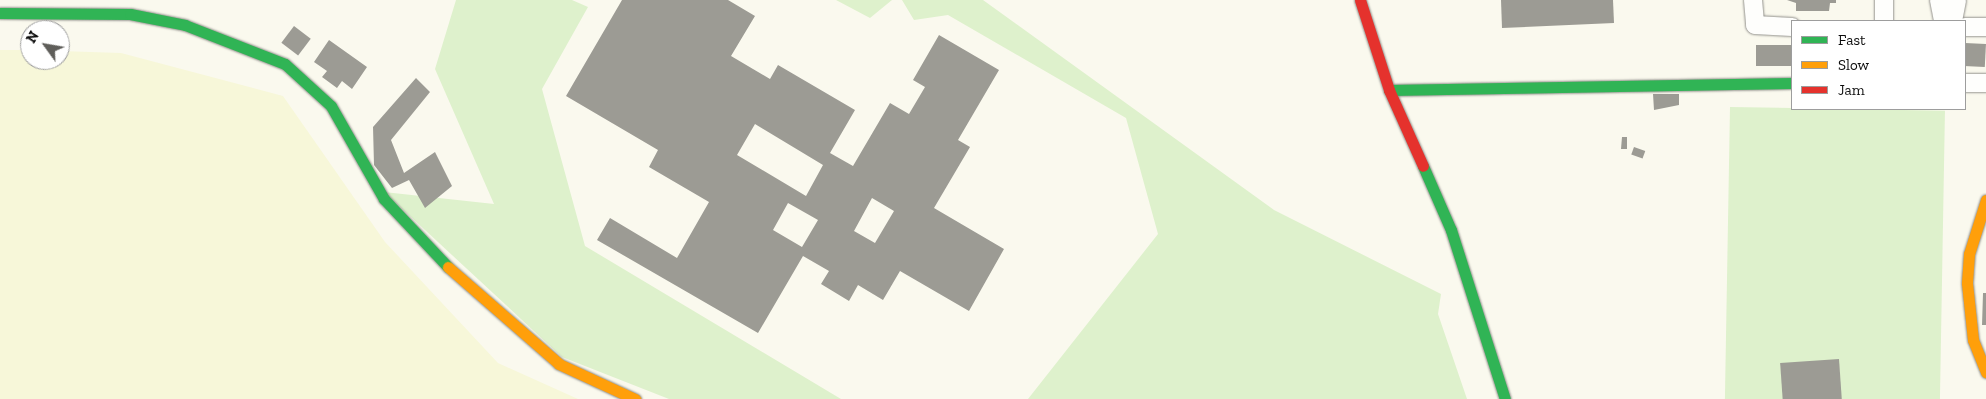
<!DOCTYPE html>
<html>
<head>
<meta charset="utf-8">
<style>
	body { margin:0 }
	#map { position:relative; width:1986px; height:399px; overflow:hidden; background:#faf9ee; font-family:"Zilla Slab",serif }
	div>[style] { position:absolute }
	.farmland>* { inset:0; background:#f7f7d9 }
	.green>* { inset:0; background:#def1cc; transform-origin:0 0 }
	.building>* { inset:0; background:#9c9b94; transform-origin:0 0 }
	.roads { filter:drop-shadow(0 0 1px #93928d) drop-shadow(0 0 1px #93928d) }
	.street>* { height:18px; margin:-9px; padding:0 9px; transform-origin:9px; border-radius:9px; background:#fefefc }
	.fast>* { height:11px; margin:-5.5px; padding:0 5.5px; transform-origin:5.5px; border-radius:5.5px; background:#30b455 }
	.slow>* { height:11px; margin:-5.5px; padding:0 5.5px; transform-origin:5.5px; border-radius:5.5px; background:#ff9f0a }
	.jam>* { height:11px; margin:-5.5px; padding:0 5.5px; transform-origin:5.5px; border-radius:5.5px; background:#e5322d }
	span { translate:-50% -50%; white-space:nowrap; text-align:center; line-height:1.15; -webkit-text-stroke:5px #fff; paint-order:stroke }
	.legend { position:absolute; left:1791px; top:20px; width:175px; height:90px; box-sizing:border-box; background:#fff; border:1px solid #9d9d9d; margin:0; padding:6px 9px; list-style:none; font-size:15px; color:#0b0b0b }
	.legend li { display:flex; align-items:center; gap:10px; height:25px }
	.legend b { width:25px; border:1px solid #9d9d9d }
	.north { position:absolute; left:20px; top:20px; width:50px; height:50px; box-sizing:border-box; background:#fff; border:1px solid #9d9d9d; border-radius:50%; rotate:302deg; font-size:14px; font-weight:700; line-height:20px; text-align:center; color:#0b0b0b }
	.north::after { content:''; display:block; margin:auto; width:18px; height:22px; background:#5f5e5a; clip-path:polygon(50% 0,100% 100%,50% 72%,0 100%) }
</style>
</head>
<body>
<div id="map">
	<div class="farmland">
		<i style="clip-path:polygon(0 50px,30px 50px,30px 60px,60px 60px,60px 51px,121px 53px,283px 96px,385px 242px,498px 363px,578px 399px,0 399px)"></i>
	</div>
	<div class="green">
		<i style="clip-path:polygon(456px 0,572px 0,588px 7px,542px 89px,585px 246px,841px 399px,669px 399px,562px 357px,384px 192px,494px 204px,435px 69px)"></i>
		<i style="clip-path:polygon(836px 0,892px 0,870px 18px)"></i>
		<i style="clip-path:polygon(902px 0,983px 0,1274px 210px,1441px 294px,1438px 314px,1467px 399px,1028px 399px,1158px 234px,1126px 118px,948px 15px,914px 20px)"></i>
		<i style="left:1730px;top:107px;width:215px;height:293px;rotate:1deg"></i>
	</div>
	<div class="building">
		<i style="clip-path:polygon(evenodd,622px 0,728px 0,755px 16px,731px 56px,770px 79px,778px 65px,855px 110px,830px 153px,853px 166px,890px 103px,909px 114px,925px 87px,913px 80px,939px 35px,999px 70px,958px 140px,970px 147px,934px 208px,1004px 249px,969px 311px,900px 271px,883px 300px,858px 285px,849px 301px,821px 284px,829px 271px,803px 256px,758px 333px,597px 240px,610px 218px,677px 258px,709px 202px,649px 167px,658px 150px,566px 96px,622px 0,755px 124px,823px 165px,806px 196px,737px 155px,755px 124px,622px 0,872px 198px,894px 211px,875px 243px,854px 231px,872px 198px,622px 0,788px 203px,818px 220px,802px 247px,773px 230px,788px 203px)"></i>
		<i style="clip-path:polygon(1501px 0,1613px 0,1614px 23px,1502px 28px)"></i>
		<i style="clip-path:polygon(1787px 0,1836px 0,1836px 3px,1830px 3px,1829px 11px,1796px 11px,1796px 3px)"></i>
		<i style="left:294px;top:26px;width:21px;height:21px;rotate:37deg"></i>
		<i style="clip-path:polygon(329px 40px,367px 67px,352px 89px,342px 81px,337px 88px,322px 77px,327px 71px,314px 62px)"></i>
		<i style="left:1965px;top:43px;width:21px;height:23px;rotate:3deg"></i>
		<i style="left:1792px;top:45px;width:21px;height:36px;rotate:90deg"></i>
		<i style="clip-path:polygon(416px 78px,430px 92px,391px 140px,404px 173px,435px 152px,452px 186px,425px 208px,409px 180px,392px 188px,374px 165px,373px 127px)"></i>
		<i style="clip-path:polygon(1653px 94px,1679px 94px,1679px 105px,1654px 110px)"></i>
		<i style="clip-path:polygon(1622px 137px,1627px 137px,1627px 149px,1621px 149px)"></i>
		<i style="left:1634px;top:147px;width:12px;height:8px;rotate:20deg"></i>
		<i style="clip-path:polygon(1983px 293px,1986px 293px,1986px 325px,1982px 325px)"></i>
		<i style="left:1839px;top:359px;width:40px;height:59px;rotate:86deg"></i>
	</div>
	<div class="roads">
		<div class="street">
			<i style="left:1753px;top:0;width:25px;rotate:85deg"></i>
			<i style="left:1755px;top:25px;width:37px;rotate:3deg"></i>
			<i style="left:1884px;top:0;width:21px;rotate:90deg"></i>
			<i style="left:1939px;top:0;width:21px;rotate:79deg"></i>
			<i style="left:1953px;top:21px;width:21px;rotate:-79deg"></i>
			<i style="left:1965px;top:27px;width:21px"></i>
			<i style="left:1965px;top:83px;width:21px"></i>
		</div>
		<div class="fast">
			<i style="left:0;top:13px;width:130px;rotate:0.4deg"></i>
			<i style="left:130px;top:14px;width:56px;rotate:11.3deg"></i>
			<i style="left:185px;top:25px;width:107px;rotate:21.3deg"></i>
			<i style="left:285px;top:64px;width:62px;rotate:42.4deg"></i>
			<i style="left:331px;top:106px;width:107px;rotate:60.3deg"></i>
			<i style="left:384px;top:199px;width:93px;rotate:46.7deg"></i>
			<i style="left:1389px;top:90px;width:403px;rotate:-1deg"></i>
			<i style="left:1423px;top:166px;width:70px;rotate:66.4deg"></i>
			<i style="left:1451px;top:230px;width:177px;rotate:72.3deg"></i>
		</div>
		<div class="slow">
			<i style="left:1986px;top:200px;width:57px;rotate:107.5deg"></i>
			<i style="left:1969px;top:254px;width:29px;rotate:94deg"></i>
			<i style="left:1967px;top:283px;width:57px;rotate:84deg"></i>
			<i style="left:1973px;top:340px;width:35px;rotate:68deg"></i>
			<i style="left:448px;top:267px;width:147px;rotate:41.1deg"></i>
			<i style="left:559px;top:364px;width:84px;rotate:24.7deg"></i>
		</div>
		<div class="jam">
			<i style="left:1360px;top:0;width:95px;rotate:72.1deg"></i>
			<i style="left:1389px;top:90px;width:83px;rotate:65.9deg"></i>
		</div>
	</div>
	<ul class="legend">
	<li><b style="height:6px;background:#30b455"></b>Fast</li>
	<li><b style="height:6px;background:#ff9f0a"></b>Slow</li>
	<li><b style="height:6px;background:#e5322d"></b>Jam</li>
	</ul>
	<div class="north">N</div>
</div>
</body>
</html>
